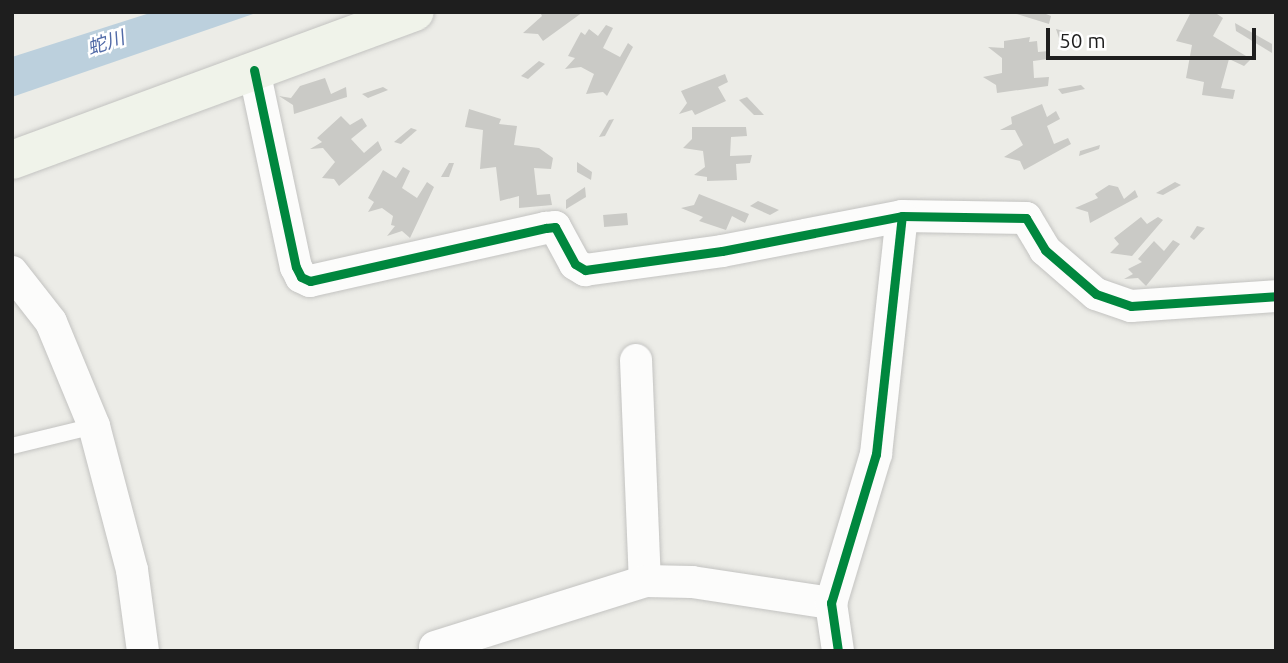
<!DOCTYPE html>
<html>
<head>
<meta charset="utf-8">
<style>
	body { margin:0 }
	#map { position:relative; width:1288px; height:663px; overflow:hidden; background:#ecece7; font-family:Ubuntu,"Noto Sans JP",sans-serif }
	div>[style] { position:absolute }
	.water>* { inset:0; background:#bcd0dd }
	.building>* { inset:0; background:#cacac6; transform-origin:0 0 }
	.roads { filter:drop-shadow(0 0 2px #c3c3c1) drop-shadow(0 0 2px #c3c3c1) }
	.lane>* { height:16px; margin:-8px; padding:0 8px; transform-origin:8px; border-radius:8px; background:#fcfcfb }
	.street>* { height:32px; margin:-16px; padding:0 16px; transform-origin:16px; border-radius:16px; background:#fcfcfb }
	.secondary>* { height:38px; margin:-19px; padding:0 19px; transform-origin:19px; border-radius:19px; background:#f0f3ea }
	.cycleway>* { height:9px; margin:-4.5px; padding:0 4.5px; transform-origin:4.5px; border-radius:4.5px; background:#00873e }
	span { translate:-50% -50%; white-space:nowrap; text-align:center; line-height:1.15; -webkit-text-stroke:5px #fff; paint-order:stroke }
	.water-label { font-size:19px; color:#516aa7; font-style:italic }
	.frame { position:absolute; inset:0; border:14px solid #1e1e1e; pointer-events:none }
	.scale { position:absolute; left:1046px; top:28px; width:210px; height:32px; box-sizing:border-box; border:4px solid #1e1e1e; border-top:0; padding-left:9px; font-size:21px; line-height:24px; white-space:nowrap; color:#1e1e1e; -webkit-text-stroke:5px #fff; paint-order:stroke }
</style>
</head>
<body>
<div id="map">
	<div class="water">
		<i style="clip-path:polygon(153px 12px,259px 12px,12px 97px,12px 57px)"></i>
	</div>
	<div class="building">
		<i style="clip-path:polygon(540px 12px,583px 12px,543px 41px,538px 34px,523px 33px,542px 16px)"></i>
		<i style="clip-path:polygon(1010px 12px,1041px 12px,1051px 16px,1049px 24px)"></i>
		<i style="clip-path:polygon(1191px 12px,1214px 12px,1223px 18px,1213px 36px,1251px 59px,1244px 66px,1229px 59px,1221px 88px,1235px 90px,1233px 99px,1202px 95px,1204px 82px,1186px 78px,1192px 45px,1176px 41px)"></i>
		<i style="clip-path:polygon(1235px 23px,1272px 44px,1272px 53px,1236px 31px)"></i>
		<i style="clip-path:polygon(606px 25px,613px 28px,603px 48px,620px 57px,628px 43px,633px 47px,607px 96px,603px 92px,586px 94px,594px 74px,581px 67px,565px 69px,575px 58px,568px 56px,581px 32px,585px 35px,589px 29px,598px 36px)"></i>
		<i style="clip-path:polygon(1056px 29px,1081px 36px,1081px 43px,1059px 38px)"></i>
		<i style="clip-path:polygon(1030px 37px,1029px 42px,1037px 41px,1038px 52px,1049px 51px,1048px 59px,1033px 61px,1034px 78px,1049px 77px,1048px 86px,997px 93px,996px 85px,983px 77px,1002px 73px,1002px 58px,988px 47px,1004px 48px,1004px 41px)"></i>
		<i style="clip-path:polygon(539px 61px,545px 64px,528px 79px,521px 76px)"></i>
		<i style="clip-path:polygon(725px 74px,728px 82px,718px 87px,726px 101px,695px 115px,692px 110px,679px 114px,687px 103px,681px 91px)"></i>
		<i style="clip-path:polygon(325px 78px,331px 94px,346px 87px,347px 97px,294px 114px,293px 105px,279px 96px,291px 98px,300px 86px)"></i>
		<i style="clip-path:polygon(1081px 85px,1085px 89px,1062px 94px,1058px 89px)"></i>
		<i style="clip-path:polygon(383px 87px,388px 90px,368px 98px,362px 94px)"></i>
		<i style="clip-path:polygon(747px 97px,764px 115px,754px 115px,739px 100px)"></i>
		<i style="clip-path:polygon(1042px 104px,1047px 117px,1056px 111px,1060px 119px,1047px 126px,1054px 144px,1068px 138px,1071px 144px,1024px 170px,1020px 161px,1004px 157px,1023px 145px,1015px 130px,1000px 130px,1012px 124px,1011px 117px)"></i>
		<i style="clip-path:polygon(469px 109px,501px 119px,499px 124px,517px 126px,514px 145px,539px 148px,553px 158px,551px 169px,534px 168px,537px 195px,550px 194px,552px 205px,519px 208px,519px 196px,500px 201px,496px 167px,480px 169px,483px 130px,465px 127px)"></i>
		<i style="clip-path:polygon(341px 116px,350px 125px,362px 118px,367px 126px,351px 139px,364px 153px,378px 141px,382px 150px,339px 186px,334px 179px,322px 178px,335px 162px,323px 148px,310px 149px,322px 142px,317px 138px)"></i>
		<i style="clip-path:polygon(614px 119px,605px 136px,599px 137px,609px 120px)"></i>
		<i style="clip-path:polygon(692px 127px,746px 127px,747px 136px,731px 137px,730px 156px,752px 155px,750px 163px,736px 164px,737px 180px,707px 181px,707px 177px,694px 175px,705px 167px,703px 151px,683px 148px,692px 139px)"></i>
		<i style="clip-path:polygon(411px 128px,417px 130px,401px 144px,394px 142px)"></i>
		<i style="clip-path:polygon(1100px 145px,1099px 149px,1079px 156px,1080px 151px)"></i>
		<i style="clip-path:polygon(577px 162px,592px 172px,591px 180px,577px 172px)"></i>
		<i style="clip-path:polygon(449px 163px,454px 163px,449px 177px,441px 177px)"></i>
		<i style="clip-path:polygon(403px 167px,410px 171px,402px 188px,417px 198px,427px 182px,434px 187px,410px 238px,402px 231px,387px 236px,395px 226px,391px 225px,393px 216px,382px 208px,368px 212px,374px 202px,368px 198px,383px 170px,396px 178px)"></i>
		<i style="clip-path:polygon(1175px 182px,1181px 185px,1163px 195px,1156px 193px)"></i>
		<i style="clip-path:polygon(1109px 185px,1118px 187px,1124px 199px,1135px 190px,1138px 197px,1090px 223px,1088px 212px,1075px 208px,1098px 198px,1095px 194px)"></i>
		<i style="clip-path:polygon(585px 187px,586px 197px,566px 209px,566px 200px)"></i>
		<i style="clip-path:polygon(699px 194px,749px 214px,745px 223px,732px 216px,726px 230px,699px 221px,703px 217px,681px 208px,694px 205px)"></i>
		<i style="clip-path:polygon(758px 201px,779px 210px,770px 215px,750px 206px)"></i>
		<i style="left:627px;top:213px;width:12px;height:24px;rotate:85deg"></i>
		<i style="clip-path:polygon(1141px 217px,1147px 224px,1158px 217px,1163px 220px,1132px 256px,1110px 253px,1119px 244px,1114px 238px)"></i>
		<i style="clip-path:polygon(1197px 226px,1205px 228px,1194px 240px,1190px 237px)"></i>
		<i style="clip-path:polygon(1173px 240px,1180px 244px,1146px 286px,1138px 278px,1124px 279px,1133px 274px,1128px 269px,1142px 262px,1138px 259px,1154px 241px,1164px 251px)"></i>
	</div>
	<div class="roads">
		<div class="lane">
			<i style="left:12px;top:446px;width:84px;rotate:-13.7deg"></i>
		</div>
		<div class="street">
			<i style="left:254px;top:70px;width:201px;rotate:78deg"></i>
			<i style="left:296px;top:267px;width:11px;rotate:63deg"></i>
			<i style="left:301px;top:277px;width:10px;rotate:24deg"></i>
			<i style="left:310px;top:281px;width:242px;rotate:-12.7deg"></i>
			<i style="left:546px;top:228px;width:9px;rotate:-6deg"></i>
			<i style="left:555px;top:227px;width:42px;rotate:61.6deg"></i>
			<i style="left:575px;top:264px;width:12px;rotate:31deg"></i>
			<i style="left:585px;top:270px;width:138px;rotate:-7.9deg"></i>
			<i style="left:722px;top:251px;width:183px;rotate:-11deg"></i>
			<i style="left:902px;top:216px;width:124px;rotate:0.9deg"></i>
			<i style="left:1026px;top:218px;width:37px;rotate:59deg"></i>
			<i style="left:1045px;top:250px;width:67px;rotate:40.8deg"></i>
			<i style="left:1096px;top:294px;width:37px;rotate:19deg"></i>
			<i style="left:1131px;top:306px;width:145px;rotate:-3.9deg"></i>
			<i style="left:12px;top:272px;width:63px;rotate:52deg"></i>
			<i style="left:51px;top:322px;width:113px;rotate:67.5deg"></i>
			<i style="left:94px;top:426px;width:149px;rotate:75.2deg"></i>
			<i style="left:132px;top:570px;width:82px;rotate:82.3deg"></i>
			<i style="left:636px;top:360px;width:221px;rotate:87.7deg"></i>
			<i style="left:435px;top:647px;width:220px;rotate:-17.4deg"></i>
			<i style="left:645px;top:581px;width:47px;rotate:1.2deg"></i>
			<i style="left:692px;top:582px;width:141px;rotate:8.6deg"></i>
			<i style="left:838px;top:651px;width:49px;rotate:-98.3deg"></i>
			<i style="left:831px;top:603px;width:156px;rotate:-73.2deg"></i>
			<i style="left:876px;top:454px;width:239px;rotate:-83.8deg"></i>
		</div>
		<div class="secondary">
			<i style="left:12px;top:160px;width:429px;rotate:-20.2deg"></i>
		</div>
	</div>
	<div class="cycleway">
		<i style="left:254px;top:70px;width:201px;rotate:78deg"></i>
		<i style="left:296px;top:267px;width:11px;rotate:63deg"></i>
		<i style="left:301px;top:277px;width:10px;rotate:24deg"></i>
		<i style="left:310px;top:281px;width:242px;rotate:-12.7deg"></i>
		<i style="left:546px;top:228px;width:9px;rotate:-6deg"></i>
		<i style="left:555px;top:227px;width:42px;rotate:61.6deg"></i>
		<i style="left:575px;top:264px;width:12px;rotate:31deg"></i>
		<i style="left:585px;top:270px;width:138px;rotate:-7.9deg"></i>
		<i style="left:722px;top:251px;width:183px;rotate:-11deg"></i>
		<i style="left:902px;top:216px;width:124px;rotate:0.9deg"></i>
		<i style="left:1026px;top:218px;width:37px;rotate:59deg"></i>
		<i style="left:1045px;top:250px;width:67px;rotate:40.8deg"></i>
		<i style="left:1096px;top:294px;width:37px;rotate:19deg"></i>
		<i style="left:1131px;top:306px;width:145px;rotate:-3.9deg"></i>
		<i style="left:838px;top:651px;width:49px;rotate:-98.3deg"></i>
		<i style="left:831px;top:603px;width:156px;rotate:-73.2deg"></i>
		<i style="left:876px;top:454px;width:239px;rotate:-83.8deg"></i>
	</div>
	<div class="water-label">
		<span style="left:106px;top:43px;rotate:-18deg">蛇川</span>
	</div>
	<div class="frame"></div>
	<div class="scale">50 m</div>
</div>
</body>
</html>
